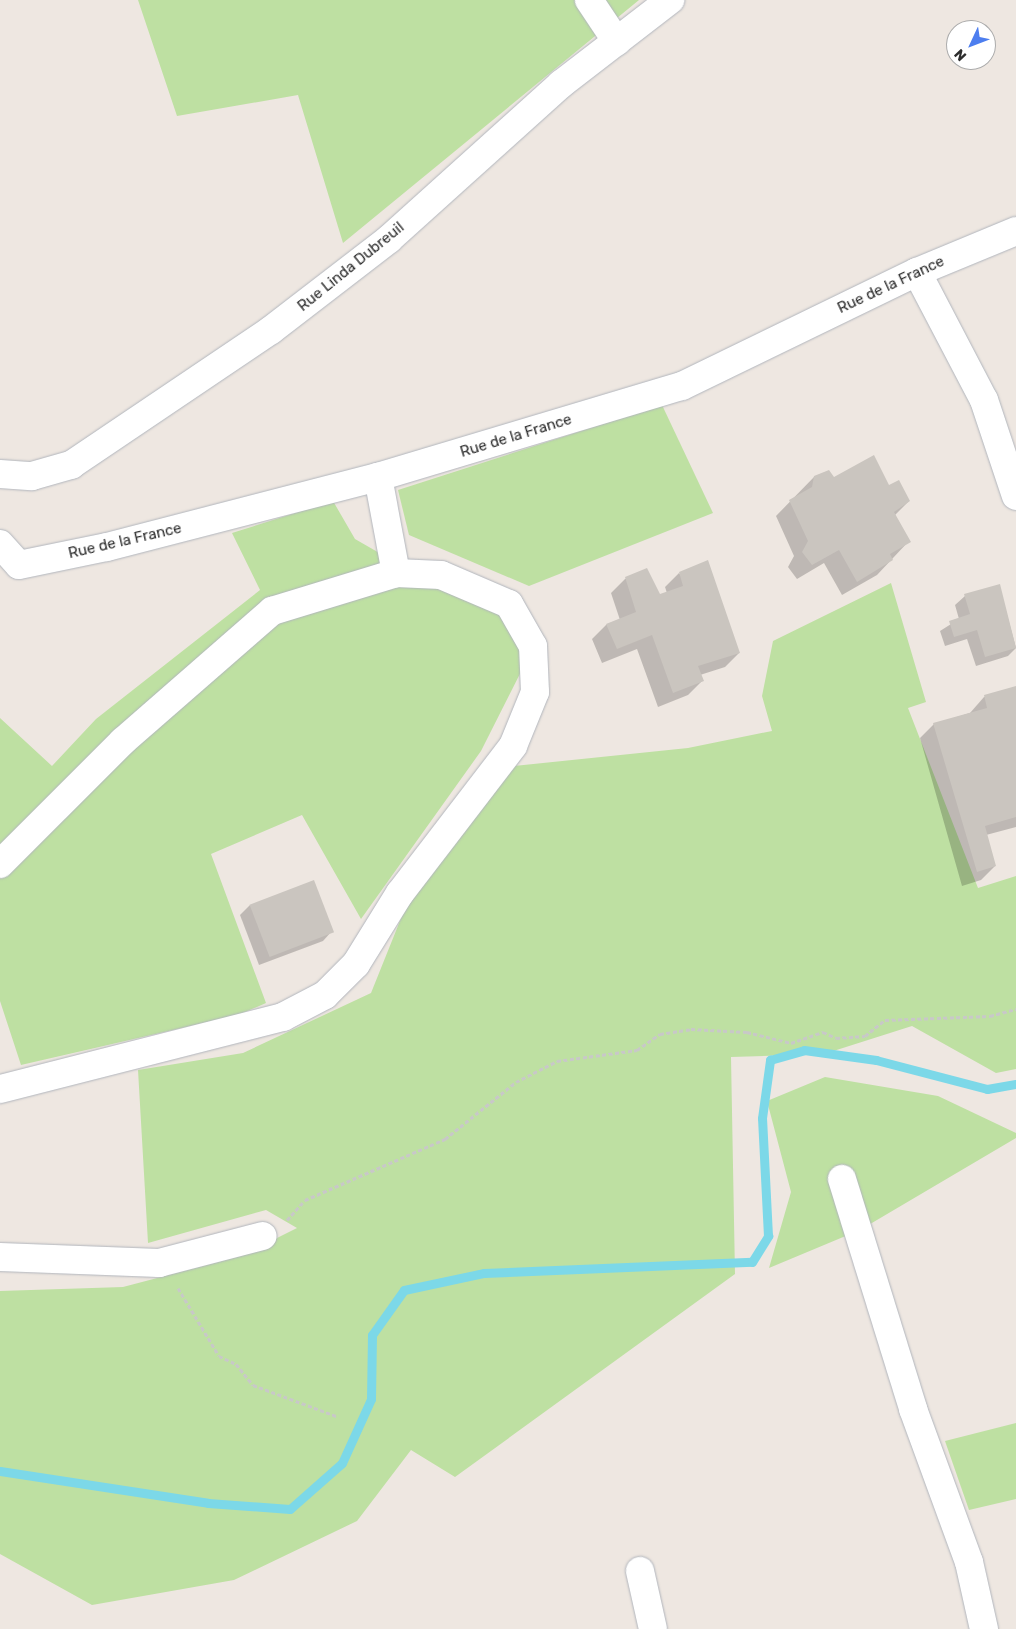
<!DOCTYPE html>
<html>
<head>
<meta charset="utf-8">
<style>
	body { margin:0 }
	#map { position:relative; width:1016px; height:1629px; overflow:hidden; background:#eee7e1; font-family:Rubik,sans-serif }
	div>[style] { position:absolute }
	.green>* { inset:0; background:#bee0a2 }
	.shadow>* { inset:0; background:#0003 }
	.stream>* { height:9px; margin:-4.5px; padding:0 4.5px; transform-origin:4.5px; border-radius:4.5px; background:#7cd8e8 }
	.building>* { inset:0; background:#cac5bf; transform-origin:0 0 }
	.path>* { height:3px; margin-top:-1.5px; transform-origin:0; background:repeating-linear-gradient(90deg,#c8c8c8 0 4px,transparent 0 6.5px) }
	.roads { filter:drop-shadow(0 0 1px #b1b5bc) drop-shadow(0 0 1px #b1b5bc) }
	.minor>* { height:28px; margin:-14px; padding:0 14px; transform-origin:14px; border-radius:14px; background:#fff }
	span { translate:-50% -50%; white-space:nowrap; text-align:center; line-height:1.15; -webkit-text-stroke:4px #fff; paint-order:stroke }
	.street-label { font-size:15px; color:#2d2d2d }
	.north { position:absolute; left:946px; top:20px; width:50px; height:50px; box-sizing:border-box; background:#fff; border:1px solid #ababab; border-radius:50%; rotate:227deg; font-size:14px; font-weight:700; line-height:20px; text-align:center; color:#2d2d2d }
	.north::after { content:''; display:block; margin:auto; width:18px; height:22px; background:#4d7eef; clip-path:polygon(50% 0,100% 100%,50% 72%,0 100%) }
</style>
</head>
<body>
<div id="map">
	<div class="green">
		<i style="clip-path:polygon(138px 0,639px 0,343px 243px,298px 95px,177px 116px)"></i>
		<i style="clip-path:polygon(662px 405px,713px 513px,529px 586px,409px 535px,398px 490px)"></i>
		<i style="clip-path:polygon(333px 501px,355px 539px,395px 562px,510px 602px,534px 646px,481px 751px,361px 919px,302px 815px,211px 854px,266px 1003px,238px 1015px,21px 1065px,0 1001px,0 718px,52px 766px,96px 719px,260px 590px,232px 533px)"></i>
		<i style="clip-path:polygon(891px 583px,926px 702px,908px 708px,978px 888px,1016px 876px,1016px 1069px,996px 1073px,912px 1026px,824px 1054px,731px 1057px,735px 1274px,455px 1477px,411px 1450px,357px 1521px,234px 1580px,92px 1605px,0 1554px,0 1291px,123px 1287px,241px 1256px,297px 1228px,266px 1210px,148px 1243px,138px 1070px,243px 1053px,371px 993px,422px 866px,514px 766px,688px 748px,772px 731px,762px 696px,773px 641px)"></i>
		<i style="clip-path:polygon(825px 1077px,938px 1096px,1016px 1133px,1016px 1138px,860px 1230px,769px 1268px,791px 1192px,767px 1101px)"></i>
		<i style="clip-path:polygon(1016px 1423px,1016px 1499px,969px 1510px,945px 1441px)"></i>
	</div>
	<div class="shadow">
		<i style="clip-path:polygon(814px 477px,888px 487px,909px 501px,895px 515px,909px 541px,877px 575px,842px 595px,824px 563px,797px 579px,788px 567px,794px 556px,776px 516px)"></i>
		<i style="clip-path:polygon(647px 570px,659px 596px,667px 593px,665px 587px,679px 573px,739px 653px,725px 667px,700px 675px,703px 680px,688px 695px,658px 707px,637px 649px,602px 663px,592px 639px,606px 625px,620px 620px,611px 593px,625px 579px)"></i>
		<i style="clip-path:polygon(999px 585px,1016px 648px,1008px 656px,976px 666px,967px 639px,945px 646px,940px 631px,959px 619px,955px 605px,965px 596px)"></i>
		<i style="clip-path:polygon(1016px 688px,1016px 827px,986px 835px,995px 866px,981px 880px,962px 886px,920px 738px,934px 724px,970px 713px,984px 697px)"></i>
		<i style="clip-path:polygon(250px 905px,332px 931px,323px 941px,259px 965px,240px 915px)"></i>
	</div>
	<div class="stream">
		<i style="left:0;top:1471px;width:210px;rotate:8.7deg"></i>
		<i style="left:208px;top:1503px;width:82px;rotate:4.2deg"></i>
		<i style="left:290px;top:1509px;width:69px;rotate:-41.5deg"></i>
		<i style="left:342px;top:1463px;width:70px;rotate:-65.6deg"></i>
		<i style="left:371px;top:1399px;width:64px;rotate:-89.1deg"></i>
		<i style="left:372px;top:1335px;width:55px;rotate:-54.6deg"></i>
		<i style="left:404px;top:1290px;width:82px;rotate:-12deg"></i>
		<i style="left:484px;top:1273px;width:268px;rotate:-2.4deg"></i>
		<i style="left:752px;top:1262px;width:31px;rotate:-58deg"></i>
		<i style="left:768px;top:1236px;width:118px;rotate:-92.9deg"></i>
		<i style="left:762px;top:1118px;width:59px;rotate:-82.1deg"></i>
		<i style="left:770px;top:1060px;width:35px;rotate:-16deg"></i>
		<i style="left:804px;top:1050px;width:73px;rotate:7.9deg"></i>
		<i style="left:876px;top:1060px;width:115px;rotate:14.6deg"></i>
		<i style="left:987px;top:1089px;width:29px;rotate:-10deg"></i>
	</div>
	<div class="building">
		<i style="clip-path:polygon(874px 455px,889px 485px,899px 480px,910px 501px,894px 512px,911px 542px,890px 554px,893px 560px,857px 582px,839px 550px,812px 565px,802px 552px,808px 541px,789px 500px,812px 487px,814px 476px,829px 470px,834px 477px)"></i>
		<i style="clip-path:polygon(708px 560px,740px 653px,698px 666px,704px 681px,673px 693px,652px 635px,617px 649px,606px 624px,636px 612px,625px 577px,647px 568px,660px 594px,683px 586px,679px 572px)"></i>
		<i style="clip-path:polygon(1000px 584px,1016px 648px,985px 657px,977px 630px,954px 637px,949px 621px,970px 614px,964px 594px)"></i>
		<i style="clip-path:polygon(1016px 686px,1016px 817px,985px 826px,996px 866px,977px 872px,933px 723px,987px 708px,984px 695px)"></i>
		<i style="left:314px;top:880px;width:56px;height:69px;rotate:69deg"></i>
	</div>
	<div class="path">
		<i style="left:287px;top:1220px;width:27px;rotate:-48deg"></i>
		<i style="left:305px;top:1200px;width:153px;rotate:-23.5deg"></i>
		<i style="left:445px;top:1139px;width:91px;rotate:-38.8deg"></i>
		<i style="left:516px;top:1082px;width:46px;rotate:-27.1deg"></i>
		<i style="left:557px;top:1061px;width:81px;rotate:-7.8deg"></i>
		<i style="left:637px;top:1050px;width:28px;rotate:-35deg"></i>
		<i style="left:660px;top:1034px;width:31px;rotate:-9deg"></i>
		<i style="left:691px;top:1029px;width:56px;rotate:3.1deg"></i>
		<i style="left:747px;top:1032px;width:45px;rotate:14deg"></i>
		<i style="left:791px;top:1043px;width:34px;rotate:-19deg"></i>
		<i style="left:823px;top:1032px;width:14px;rotate:25deg"></i>
		<i style="left:836px;top:1038px;width:29px;rotate:-4deg"></i>
		<i style="left:865px;top:1036px;width:26px;rotate:-39deg"></i>
		<i style="left:885px;top:1020px;width:105px;rotate:-2.2deg"></i>
		<i style="left:990px;top:1016px;width:27px;rotate:-15deg"></i>
		<i style="left:178px;top:1288px;width:79px;rotate:58.9deg"></i>
		<i style="left:219px;top:1356px;width:19px;rotate:25deg"></i>
		<i style="left:236px;top:1364px;width:27px;rotate:51deg"></i>
		<i style="left:253px;top:1385px;width:89px;rotate:20.5deg"></i>
	</div>
	<div class="roads">
		<div class="minor">
			<i style="left:589px;top:0;width:50px;rotate:56.3deg"></i>
			<i style="left:917px;top:272px;width:144px;rotate:62.4deg"></i>
			<i style="left:984px;top:400px;width:101px;rotate:71.6deg"></i>
			<i style="left:0;top:474px;width:32px;rotate:4deg"></i>
			<i style="left:32px;top:476px;width:41px;rotate:-15.8deg"></i>
			<i style="left:71px;top:465px;width:241px;rotate:-34deg"></i>
			<i style="left:271px;top:330px;width:149px;rotate:-37.6deg"></i>
			<i style="left:389px;top:239px;width:232px;rotate:-42deg"></i>
			<i style="left:561px;top:84px;width:138px;rotate:-37.6deg"></i>
			<i style="left:378px;top:477px;width:98px;rotate:79.4deg"></i>
			<i style="left:0;top:544px;width:28px;rotate:48deg"></i>
			<i style="left:19px;top:565px;width:90px;rotate:-11.6deg"></i>
			<i style="left:107px;top:547px;width:280px;rotate:-14.5deg"></i>
			<i style="left:378px;top:477px;width:317px;rotate:-16.7deg"></i>
			<i style="left:682px;top:386px;width:261px;rotate:-25.9deg"></i>
			<i style="left:917px;top:272px;width:107px;rotate:-22.5deg"></i>
			<i style="left:0;top:864px;width:174px;rotate:-45deg"></i>
			<i style="left:123px;top:741px;width:198px;rotate:-41.1deg"></i>
			<i style="left:272px;top:611px;width:130px;rotate:-17deg"></i>
			<i style="left:396px;top:573px;width:45px;rotate:2.5deg"></i>
			<i style="left:441px;top:575px;width:74px;rotate:23.1deg"></i>
			<i style="left:509px;top:604px;width:48px;rotate:60.3deg"></i>
			<i style="left:533px;top:646px;width:46px;rotate:87.5deg"></i>
			<i style="left:535px;top:692px;width:58px;rotate:112.2deg"></i>
			<i style="left:513px;top:746px;width:185px;rotate:127.5deg"></i>
			<i style="left:400px;top:893px;width:84px;rotate:121.8deg"></i>
			<i style="left:356px;top:964px;width:44px;rotate:135deg"></i>
			<i style="left:325px;top:995px;width:47px;rotate:152.4deg"></i>
			<i style="left:283px;top:1017px;width:292px;rotate:165.7deg"></i>
			<i style="left:842px;top:1179px;width:241px;rotate:72.8deg"></i>
			<i style="left:913px;top:1409px;width:163px;rotate:69.9deg"></i>
			<i style="left:969px;top:1562px;width:69px;rotate:77.4deg"></i>
			<i style="left:0;top:1257px;width:159px;rotate:2.2deg"></i>
			<i style="left:159px;top:1263px;width:107px;rotate:-14.6deg"></i>
			<i style="left:640px;top:1571px;width:59px;rotate:77.4deg"></i>
		</div>
	</div>
	<div class="street-label">
		<span style="left:351px;top:267px;rotate:-39deg">Rue Linda Dubreuil</span>
		<span style="left:891px;top:285px;rotate:-25deg">Rue de la France</span>
		<span style="left:516px;top:436px;rotate:-17deg">Rue de la France</span>
		<span style="left:125px;top:541px;rotate:-13deg">Rue de la France</span>
	</div>
	<div class="north">N</div>
</div>
</body>
</html>
